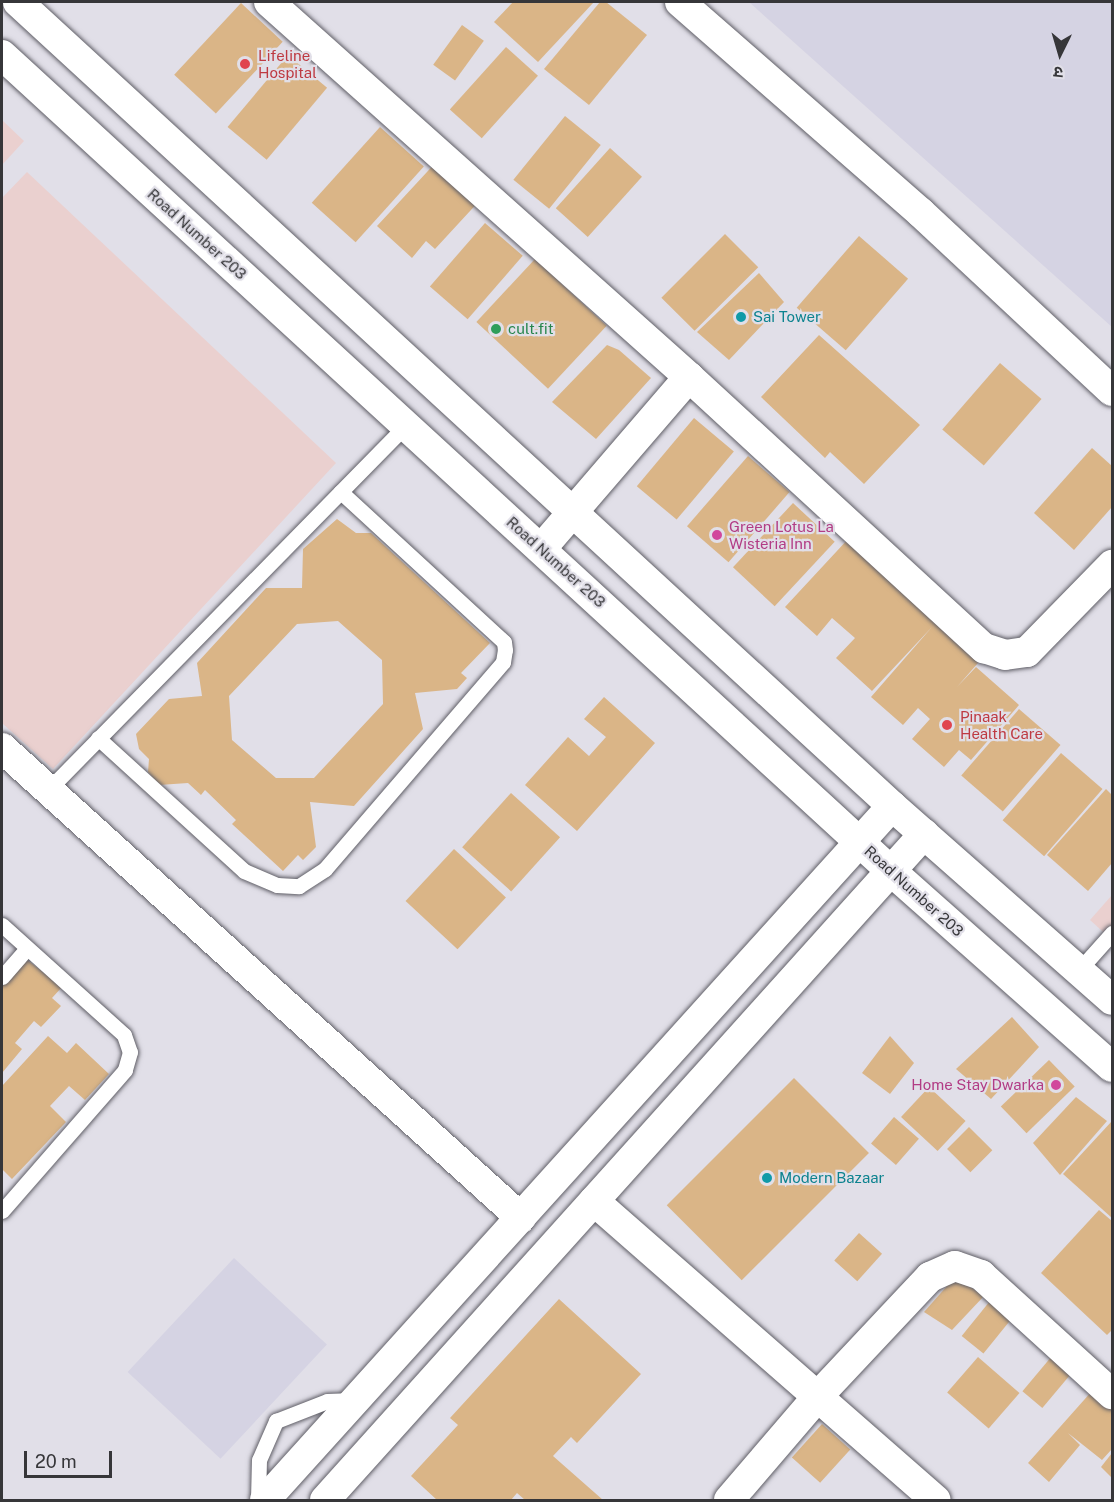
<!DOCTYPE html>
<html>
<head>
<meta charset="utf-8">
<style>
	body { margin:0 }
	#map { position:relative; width:1114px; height:1502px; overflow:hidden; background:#e1dfe8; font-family:"Public Sans","Noto Sans Devanagari",sans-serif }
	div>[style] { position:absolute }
	.built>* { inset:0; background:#d5d3e3; transform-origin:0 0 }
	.education>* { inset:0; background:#ead0cf }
	.building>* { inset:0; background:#dab587; transform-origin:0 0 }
	.roads { filter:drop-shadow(0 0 2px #5f5e66) drop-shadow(0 0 2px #5f5e66) }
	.service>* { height:15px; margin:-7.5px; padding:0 7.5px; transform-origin:7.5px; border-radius:7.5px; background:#fff }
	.minor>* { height:30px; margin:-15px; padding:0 15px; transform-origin:15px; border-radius:15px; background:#fff }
	.dots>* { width:16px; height:16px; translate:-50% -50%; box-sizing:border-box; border:3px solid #e1dfe8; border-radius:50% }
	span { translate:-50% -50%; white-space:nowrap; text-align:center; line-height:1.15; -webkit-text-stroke:4.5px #e1dfe8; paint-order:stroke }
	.health-label { font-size:15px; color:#be3a42 }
	.left { translate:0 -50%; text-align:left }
	.street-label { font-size:15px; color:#363639 }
	.culture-label { font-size:15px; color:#0d838f }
	.leisure-label { font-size:15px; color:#27864d }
	.hotel-label { font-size:15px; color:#b23c85 }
	.right { translate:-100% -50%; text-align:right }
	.frame { position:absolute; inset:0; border:3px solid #363639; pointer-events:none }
	.north { position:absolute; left:1030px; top:24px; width:60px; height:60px; -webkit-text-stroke:4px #e1dfe8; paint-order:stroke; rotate:185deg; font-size:16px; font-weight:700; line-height:24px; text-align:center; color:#363639 }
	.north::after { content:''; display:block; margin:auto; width:21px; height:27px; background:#363639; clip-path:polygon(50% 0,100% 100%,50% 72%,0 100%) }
	.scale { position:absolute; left:24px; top:1451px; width:88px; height:27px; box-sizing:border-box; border:3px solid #363639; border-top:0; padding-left:8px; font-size:18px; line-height:21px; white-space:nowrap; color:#363639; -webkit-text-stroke:4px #e1dfe8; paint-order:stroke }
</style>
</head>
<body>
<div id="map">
	<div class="built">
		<i style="clip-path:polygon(749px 2px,1112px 2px,1112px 327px)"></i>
		<i style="left:234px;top:1258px;width:127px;height:156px;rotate:43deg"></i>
	</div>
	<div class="education">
		<i style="clip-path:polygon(2px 120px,24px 141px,2px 165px)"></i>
		<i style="clip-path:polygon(27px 172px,336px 463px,53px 769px,2px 723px,2px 198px)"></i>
		<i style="clip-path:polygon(1112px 895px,1112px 940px,1090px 920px)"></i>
	</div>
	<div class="building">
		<i style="clip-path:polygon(513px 2px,594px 2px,538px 62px,494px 22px)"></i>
		<i style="clip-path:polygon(600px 2px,606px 2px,647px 35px,589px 105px,544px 69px)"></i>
		<i style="left:241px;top:3px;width:57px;height:98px;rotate:43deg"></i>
		<i style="left:462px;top:25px;width:27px;height:49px;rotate:36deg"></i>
		<i style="left:506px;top:47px;width:43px;height:84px;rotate:42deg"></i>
		<i style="left:288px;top:55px;width:51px;height:94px;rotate:40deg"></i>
		<i style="left:565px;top:116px;width:46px;height:82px;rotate:39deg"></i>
		<i style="left:380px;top:127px;width:59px;height:102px;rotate:42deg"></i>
		<i style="left:610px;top:148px;width:43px;height:81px;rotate:42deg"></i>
		<i style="clip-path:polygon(439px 159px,482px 198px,435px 249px,426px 241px,412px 258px,377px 226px)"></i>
		<i style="left:485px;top:223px;width:50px;height:84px;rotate:41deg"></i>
		<i style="left:725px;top:234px;width:47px;height:90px;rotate:45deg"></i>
		<i style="left:859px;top:236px;width:65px;height:95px;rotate:41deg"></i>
		<i style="left:535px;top:259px;width:98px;height:86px;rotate:43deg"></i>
		<i style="clip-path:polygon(759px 273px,784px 302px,729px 360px,697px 332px)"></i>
		<i style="clip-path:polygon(819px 335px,920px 425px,864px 484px,830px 452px,825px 458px,761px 397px)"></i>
		<i style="clip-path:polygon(607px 345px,619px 350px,651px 378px,596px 439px,552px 402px)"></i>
		<i style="left:1000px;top:363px;width:55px;height:88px;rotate:41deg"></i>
		<i style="left:694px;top:418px;width:52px;height:89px;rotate:40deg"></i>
		<i style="clip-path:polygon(1092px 448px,1112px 466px,1112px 507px,1074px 550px,1034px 513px)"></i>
		<i style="left:748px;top:456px;width:55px;height:93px;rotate:41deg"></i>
		<i style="left:793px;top:503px;width:57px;height:88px;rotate:43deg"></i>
		<i style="clip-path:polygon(evenodd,337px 519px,356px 533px,371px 533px,490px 643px,461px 673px,467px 678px,457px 689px,415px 693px,423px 729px,354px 806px,310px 802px,316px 847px,303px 860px,298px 855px,283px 871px,232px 824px,236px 820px,205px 790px,201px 795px,188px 783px,159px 785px,148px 772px,149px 759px,139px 749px,136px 734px,169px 699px,202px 696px,197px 663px,266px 588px,302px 588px,303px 549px,337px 519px,338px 621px,382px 660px,383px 704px,314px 778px,276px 778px,232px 740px,229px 696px,297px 624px,338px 621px)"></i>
		<i style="clip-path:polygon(849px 538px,978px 663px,957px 687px,976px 667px,1019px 705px,971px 760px,959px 750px,944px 767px,912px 739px,930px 719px,918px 708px,903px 725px,871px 697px,932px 627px,872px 691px,836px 658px,855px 638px,832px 618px,817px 636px,785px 607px)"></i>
		<i style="clip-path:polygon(604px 697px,655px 743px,577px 831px,525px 785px,568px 737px,589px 756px,606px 737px,584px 719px)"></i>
		<i style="left:1019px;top:709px;width:55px;height:88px;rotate:41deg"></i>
		<i style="left:1061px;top:753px;width:55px;height:89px;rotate:41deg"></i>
		<i style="clip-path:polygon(1106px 789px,1112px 795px,1112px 863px,1088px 891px,1047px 855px)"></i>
		<i style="left:511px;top:793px;width:66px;height:73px;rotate:42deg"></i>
		<i style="left:454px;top:849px;width:71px;height:71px;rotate:43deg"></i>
		<i style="clip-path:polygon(26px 959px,62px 987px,52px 998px,61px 1006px,41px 1027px,34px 1021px,15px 1043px,22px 1049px,2px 1073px,2px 987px)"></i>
		<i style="clip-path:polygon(1012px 1017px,1039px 1047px,991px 1099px,956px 1069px)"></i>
		<i style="clip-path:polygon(48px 1036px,67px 1053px,76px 1043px,109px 1074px,85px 1100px,69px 1086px,50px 1106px,66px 1122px,12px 1179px,2px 1169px,2px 1086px)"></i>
		<i style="clip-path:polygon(890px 1036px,914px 1063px,890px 1094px,862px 1073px)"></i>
		<i style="left:1049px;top:1060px;width:37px;height:67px;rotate:46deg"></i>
		<i style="left:794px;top:1078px;width:106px;height:180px;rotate:45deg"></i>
		<i style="left:929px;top:1087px;width:50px;height:41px;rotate:43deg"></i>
		<i style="clip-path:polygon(1076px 1097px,1107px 1121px,1060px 1175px,1033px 1143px)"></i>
		<i style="left:894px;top:1117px;width:33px;height:35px;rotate:41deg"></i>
		<i style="clip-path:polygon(1112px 1121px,1112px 1218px,1063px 1174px)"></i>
		<i style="left:969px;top:1127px;width:33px;height:31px;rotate:45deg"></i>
		<i style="clip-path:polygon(1099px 1210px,1112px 1221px,1112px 1330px,1107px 1335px,1041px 1273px)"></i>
		<i style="left:859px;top:1233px;width:31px;height:37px;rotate:42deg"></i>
		<i style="clip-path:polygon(955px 1277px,984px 1296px,952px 1330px,924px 1312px)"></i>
		<i style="clip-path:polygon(559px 1299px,641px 1374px,577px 1443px,571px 1437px,553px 1456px,603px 1500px,525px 1500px,517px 1493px,511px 1500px,437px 1500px,411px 1476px,458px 1425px,450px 1418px)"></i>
		<i style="left:990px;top:1301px;width:28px;height:45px;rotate:39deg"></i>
		<i style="left:1052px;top:1356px;width:26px;height:46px;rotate:40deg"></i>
		<i style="left:978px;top:1357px;width:55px;height:47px;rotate:41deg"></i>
		<i style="clip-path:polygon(1092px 1391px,1112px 1410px,1112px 1449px,1102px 1460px,1068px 1433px,1080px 1445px,1049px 1482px,1028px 1463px)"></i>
		<i style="left:822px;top:1424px;width:38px;height:45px;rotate:42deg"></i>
		<i style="clip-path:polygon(1112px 1453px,1112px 1478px,1101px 1467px)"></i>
	</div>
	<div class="roads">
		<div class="service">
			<i style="left:98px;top:738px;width:197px;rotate:42.3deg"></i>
			<i style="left:244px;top:871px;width:36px;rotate:23deg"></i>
			<i style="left:277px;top:885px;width:22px;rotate:3deg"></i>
			<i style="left:299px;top:886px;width:31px;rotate:-33deg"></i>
			<i style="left:325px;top:869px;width:273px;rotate:-49.3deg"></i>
			<i style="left:503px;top:662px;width:12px;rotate:-81deg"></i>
			<i style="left:505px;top:650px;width:8px;rotate:-97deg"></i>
			<i style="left:504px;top:642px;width:222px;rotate:-137.4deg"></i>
			<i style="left:48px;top:790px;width:511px;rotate:-45.55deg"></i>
			<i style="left:2px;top:925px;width:164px;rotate:42deg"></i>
			<i style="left:124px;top:1035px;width:18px;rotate:71deg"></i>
			<i style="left:130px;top:1052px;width:19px;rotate:106deg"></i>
			<i style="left:125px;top:1070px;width:187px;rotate:131.1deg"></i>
			<i style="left:1079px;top:970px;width:50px;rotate:-48.3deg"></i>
			<i style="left:2px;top:977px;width:38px;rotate:-49deg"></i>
			<i style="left:258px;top:1500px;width:40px;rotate:-88.6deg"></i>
			<i style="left:259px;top:1460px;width:43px;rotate:-66.4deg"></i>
			<i style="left:276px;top:1421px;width:55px;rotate:-21.4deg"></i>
			<i style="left:327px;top:1401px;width:27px;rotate:-2deg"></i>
		</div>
		<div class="minor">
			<i style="left:18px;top:2px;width:1188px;rotate:42.61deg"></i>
			<i style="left:892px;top:806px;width:293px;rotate:41.4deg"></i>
			<i style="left:269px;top:2px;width:563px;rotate:41.76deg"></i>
			<i style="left:689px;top:377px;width:401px;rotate:42.6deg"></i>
			<i style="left:984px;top:648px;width:22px;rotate:18deg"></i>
			<i style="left:1005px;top:655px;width:22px;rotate:-8deg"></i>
			<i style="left:1027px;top:652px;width:122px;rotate:-45.7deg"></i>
			<i style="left:680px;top:2px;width:320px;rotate:41.2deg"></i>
			<i style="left:921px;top:213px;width:261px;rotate:43deg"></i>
			<i style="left:2px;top:55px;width:1207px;rotate:42.55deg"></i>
			<i style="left:891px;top:871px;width:295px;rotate:41.6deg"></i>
			<i style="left:541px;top:549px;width:227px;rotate:-49.3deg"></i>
			<i style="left:2px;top:748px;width:700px;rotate:42.16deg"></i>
			<i style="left:594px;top:1201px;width:454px;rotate:41.2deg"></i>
			<i style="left:265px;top:1500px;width:935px;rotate:-47.9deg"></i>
			<i style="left:325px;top:1500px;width:896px;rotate:-48.03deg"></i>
			<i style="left:729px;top:1500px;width:138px;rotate:-49.4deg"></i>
			<i style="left:819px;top:1395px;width:162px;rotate:-46.8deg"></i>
			<i style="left:930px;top:1277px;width:27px;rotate:-24deg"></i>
			<i style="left:955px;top:1266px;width:28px;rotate:19deg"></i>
			<i style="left:981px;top:1275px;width:177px;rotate:42.3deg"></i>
		</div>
	</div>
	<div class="dots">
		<i style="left:245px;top:64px;background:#e0444e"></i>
		<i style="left:741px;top:317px;background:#0f9aa8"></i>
		<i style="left:496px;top:329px;background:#2e9e5b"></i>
		<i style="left:717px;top:535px;background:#d1479c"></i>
		<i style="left:947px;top:725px;background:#e0444e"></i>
		<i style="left:1056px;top:1085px;background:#d1479c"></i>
		<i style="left:767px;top:1178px;background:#0f9aa8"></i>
	</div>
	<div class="health-label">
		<span class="left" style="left:258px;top:64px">Lifeline<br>Hospital</span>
		<span class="left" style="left:960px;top:725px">Pinaak<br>Health Care</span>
	</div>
	<div class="street-label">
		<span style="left:197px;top:234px;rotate:42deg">Road Number 203</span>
		<span style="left:556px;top:562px;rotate:42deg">Road Number 203</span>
		<span style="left:914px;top:891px;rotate:42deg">Road Number 203</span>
	</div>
	<div class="culture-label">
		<span class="left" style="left:753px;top:317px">Sai Tower</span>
		<span class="left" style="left:779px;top:1178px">Modern Bazaar</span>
	</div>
	<div class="leisure-label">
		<span class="left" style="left:508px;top:329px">cult.fit</span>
	</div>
	<div class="hotel-label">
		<span class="left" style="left:729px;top:535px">Green Lotus La<br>Wisteria Inn</span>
		<span class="right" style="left:1044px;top:1085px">Home Stay Dwarka</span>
	</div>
	<div class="frame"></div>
	<div class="north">उ</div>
	<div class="scale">20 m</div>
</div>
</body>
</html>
